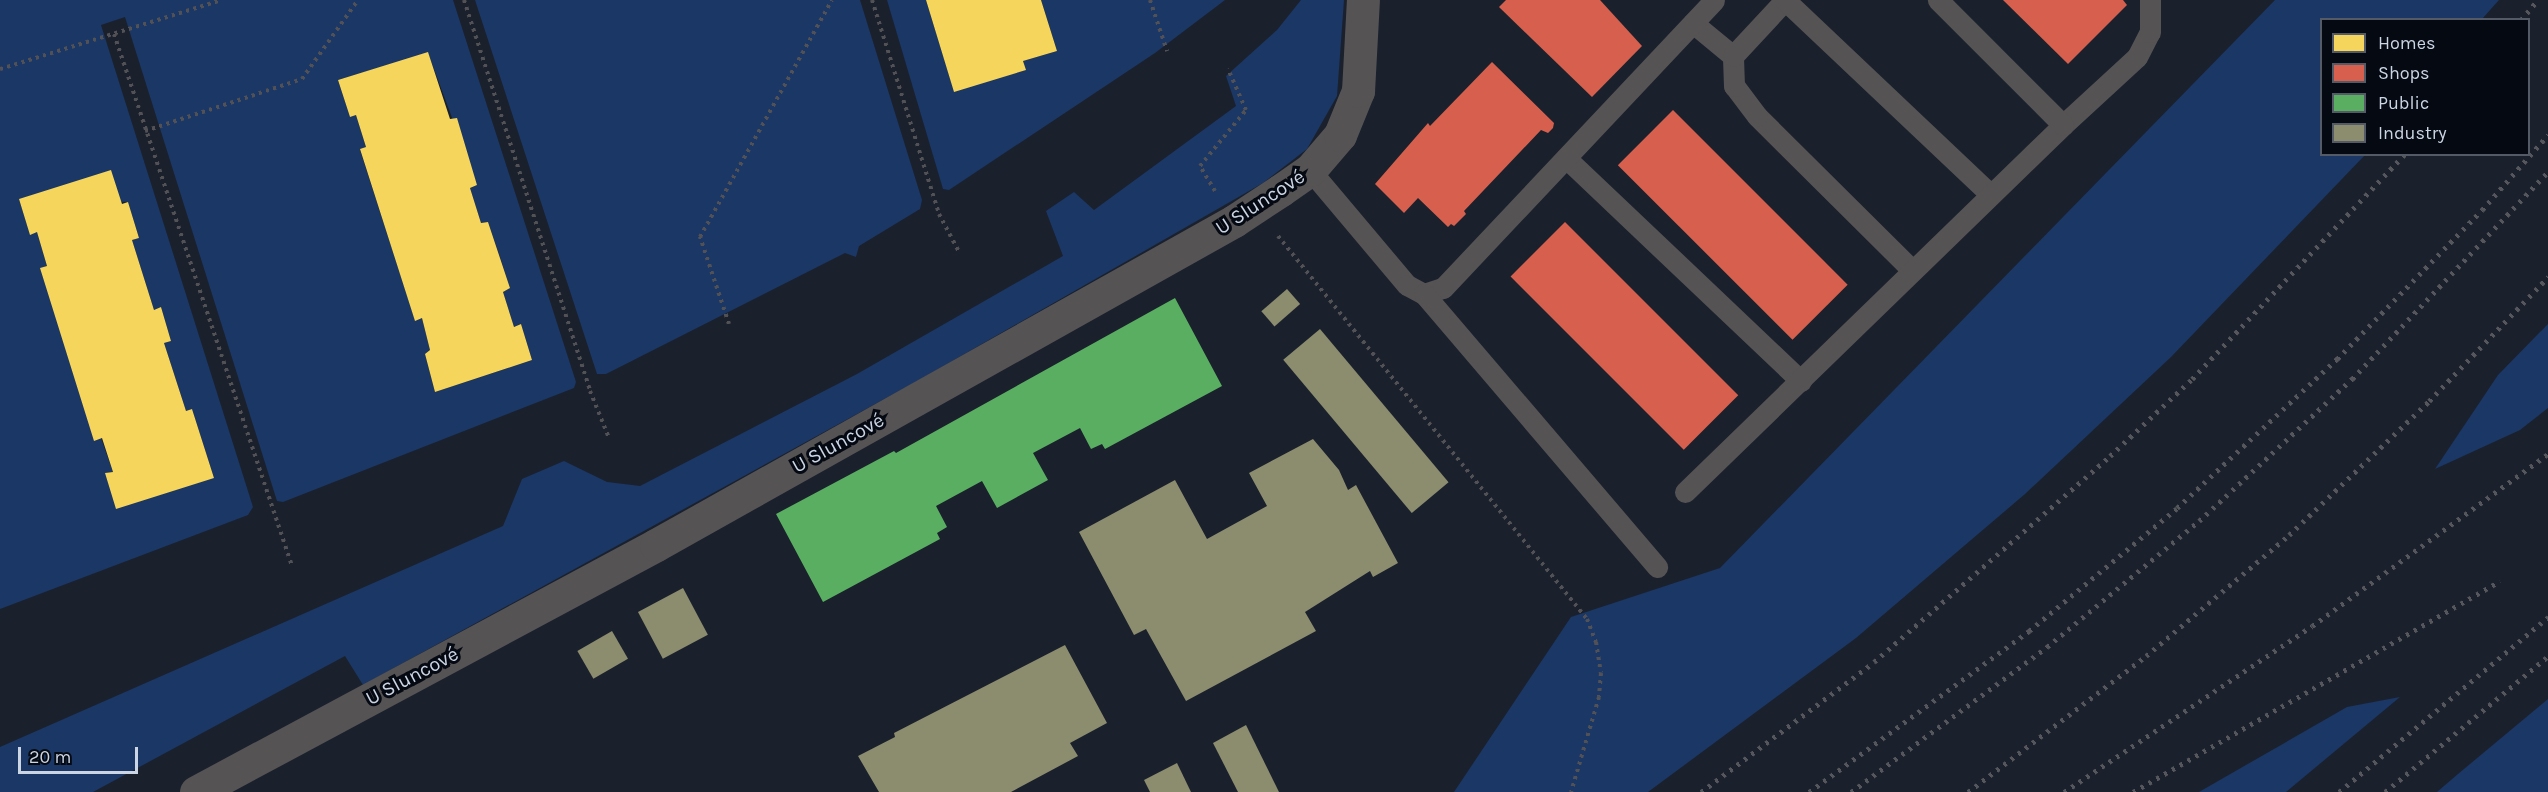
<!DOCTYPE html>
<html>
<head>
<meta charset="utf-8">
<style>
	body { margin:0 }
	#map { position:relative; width:2548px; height:792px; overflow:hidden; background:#1a212c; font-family:Karla,sans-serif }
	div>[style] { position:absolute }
	.green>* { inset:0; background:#1b3765 }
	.homes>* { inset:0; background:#f6d55c }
	.shops>* { inset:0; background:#d6604d; transform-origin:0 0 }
	.public>* { inset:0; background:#5aae61 }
	.industry>* { inset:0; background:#8c8c6e; transform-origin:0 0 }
	.path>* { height:4px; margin-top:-2px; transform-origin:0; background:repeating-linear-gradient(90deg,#525256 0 3px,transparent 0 7.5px) }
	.service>* { height:21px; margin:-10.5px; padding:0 10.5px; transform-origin:10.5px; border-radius:10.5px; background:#565355 }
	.minor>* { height:33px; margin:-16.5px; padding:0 16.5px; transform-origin:16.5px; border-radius:16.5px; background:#565355 }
	.rail>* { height:4.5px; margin-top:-2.25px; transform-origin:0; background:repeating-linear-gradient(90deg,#56575c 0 3px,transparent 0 9px) }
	span { translate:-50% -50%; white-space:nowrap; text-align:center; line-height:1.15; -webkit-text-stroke:6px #040912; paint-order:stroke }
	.street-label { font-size:20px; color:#ccd5e4 }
	.legend { position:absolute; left:2320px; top:18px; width:210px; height:138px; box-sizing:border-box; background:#040912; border:2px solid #545b66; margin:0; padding:8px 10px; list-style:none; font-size:18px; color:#ccd5e4 }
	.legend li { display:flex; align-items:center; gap:12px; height:30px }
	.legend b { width:30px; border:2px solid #545b66 }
	.scale { position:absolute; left:18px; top:747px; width:120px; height:27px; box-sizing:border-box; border:3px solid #ccd5e4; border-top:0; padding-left:8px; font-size:18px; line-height:21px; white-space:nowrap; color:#ccd5e4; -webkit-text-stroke:4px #040912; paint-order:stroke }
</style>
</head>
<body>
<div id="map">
	<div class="green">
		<i style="clip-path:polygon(evenodd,0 0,453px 0,576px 382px,574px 388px,283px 502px,277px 501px,125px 17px,101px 25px,253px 507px,248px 515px,0 609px,0 0,428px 53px,477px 185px,470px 188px,481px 223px,488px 222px,500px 257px,510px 288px,503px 292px,514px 327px,521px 324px,532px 360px,435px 392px,425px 354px,430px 350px,422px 318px,415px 320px,360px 150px,366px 147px,356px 115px,350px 117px,338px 80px,428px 53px,0 0,19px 199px,128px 202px,139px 238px,132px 240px,154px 310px,161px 307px,171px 341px,164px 343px,186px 411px,192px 409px,214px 478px,106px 473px,113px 472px,41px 268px,47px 266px,37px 232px,30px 234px,19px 199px)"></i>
		<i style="clip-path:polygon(475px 0,860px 0,922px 200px,920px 209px,859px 246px,856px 257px,845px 253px,606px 374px,597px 374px)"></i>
		<i style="clip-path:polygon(887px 0,926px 0,954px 91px,1025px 70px,1023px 61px,1057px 51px,1041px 0,1225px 0,1155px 53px,949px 190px,943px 189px)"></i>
		<i style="clip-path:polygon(1301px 0,1344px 0,1337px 96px,1307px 149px,1263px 183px,919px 380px,363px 685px,345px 656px,93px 792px,0 792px,0 747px,503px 526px,522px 479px,564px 461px,607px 482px,640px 486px,857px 374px,1063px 256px,1046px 211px,1074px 192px,1094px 210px,1236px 106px,1226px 76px,1277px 30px)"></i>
		<i style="clip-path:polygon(2275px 0,2499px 0,2482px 19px,2322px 20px,2322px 154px,2365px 155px,2171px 357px,2025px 494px,1856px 638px,1648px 792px,1454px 792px,1571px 617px,1720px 568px)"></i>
		<i style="clip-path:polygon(2548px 324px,2548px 408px,2520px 430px,2435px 469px,2498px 375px)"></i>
		<i style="clip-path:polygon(2400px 697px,2286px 792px,2199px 792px,2347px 707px)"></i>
		<i style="clip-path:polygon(2548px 699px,2548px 792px,2437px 792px,2458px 774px)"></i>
	</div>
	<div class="homes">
		<i style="clip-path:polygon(926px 0,1041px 0,1057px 51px,1023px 61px,1026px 70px,954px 92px)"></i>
		<i style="clip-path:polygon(428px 52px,450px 119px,457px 118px,477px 185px,470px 188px,481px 223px,488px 222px,510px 288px,503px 292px,514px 327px,521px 324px,532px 360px,435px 392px,425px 354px,430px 350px,422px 318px,415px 321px,360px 149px,366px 147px,356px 115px,350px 117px,338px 80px)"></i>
		<i style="clip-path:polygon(111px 170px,122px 204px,128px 202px,139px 238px,132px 240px,154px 310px,161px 307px,171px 341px,164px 343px,186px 411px,192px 409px,214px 478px,116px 509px,105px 473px,113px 472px,102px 438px,94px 441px,40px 268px,47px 266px,37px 232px,30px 235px,19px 199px)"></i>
	</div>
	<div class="shops">
		<i style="clip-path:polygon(1506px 0,1600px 0,1642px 46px,1592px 97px,1499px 7px)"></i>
		<i style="clip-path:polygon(2003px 0,2123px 0,2127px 5px,2068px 64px)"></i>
		<i style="clip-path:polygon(1492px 62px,1554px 123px,1553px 128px,1548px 133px,1541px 130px,1464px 211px,1466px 214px,1454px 226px,1451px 224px,1448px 227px,1418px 198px,1404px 213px,1375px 184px,1428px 123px,1430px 126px)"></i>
		<i style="left:1673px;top:110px;width:247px;height:78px;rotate:45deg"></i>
		<i style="left:1565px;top:222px;width:245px;height:77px;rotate:45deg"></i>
	</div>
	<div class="public">
		<i style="clip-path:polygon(1175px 298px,1222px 386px,1105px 449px,1102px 444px,1091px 449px,1080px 428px,1033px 453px,1048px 480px,997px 508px,982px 481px,936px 506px,947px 527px,937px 533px,940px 539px,823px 602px,776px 514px,894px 451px,896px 453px)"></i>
	</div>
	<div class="industry">
		<i style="left:1287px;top:289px;width:20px;height:34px;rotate:49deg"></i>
		<i style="left:1320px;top:329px;width:200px;height:48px;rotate:50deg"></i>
		<i style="clip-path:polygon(1313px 439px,1339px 470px,1348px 490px,1356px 485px,1398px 563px,1373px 577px,1370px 571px,1305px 612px,1316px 631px,1186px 701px,1146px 629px,1134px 635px,1079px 532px,1175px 480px,1207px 539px,1267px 506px,1249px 473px)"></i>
		<i style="left:683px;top:588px;width:53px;height:51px;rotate:62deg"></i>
		<i style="left:612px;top:631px;width:32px;height:40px;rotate:60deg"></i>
		<i style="clip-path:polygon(1065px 645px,1107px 723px,1070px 743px,1078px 756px,1011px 792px,879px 792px,858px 756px,895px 737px,894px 733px)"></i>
		<i style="clip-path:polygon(1246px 725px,1279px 792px,1238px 792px,1213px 743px)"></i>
		<i style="clip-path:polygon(1177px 763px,1191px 792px,1150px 792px,1144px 780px)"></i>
	</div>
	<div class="path">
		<i style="left:464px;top:0;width:411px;rotate:72.1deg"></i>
		<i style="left:590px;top:391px;width:51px;rotate:68deg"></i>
		<i style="left:872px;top:0;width:224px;rotate:72.6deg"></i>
		<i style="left:939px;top:214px;width:41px;rotate:62.2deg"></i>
		<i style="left:1150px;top:0;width:54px;rotate:71.6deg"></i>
		<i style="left:114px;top:34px;width:561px;rotate:71.5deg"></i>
		<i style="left:0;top:69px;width:232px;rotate:-17.3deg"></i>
		<i style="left:145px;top:131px;width:165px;rotate:-18.3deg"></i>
		<i style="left:302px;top:79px;width:97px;rotate:-54.7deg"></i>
		<i style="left:1215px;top:191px;width:29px;rotate:-121deg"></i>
		<i style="left:1200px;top:166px;width:72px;rotate:-50.6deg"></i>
		<i style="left:1246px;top:110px;width:45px;rotate:-113.7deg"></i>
		<i style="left:1278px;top:236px;width:492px;rotate:51.1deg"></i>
		<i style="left:1587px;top:619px;width:25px;rotate:69deg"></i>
		<i style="left:1596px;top:642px;width:31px;rotate:81deg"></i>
		<i style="left:1601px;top:673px;width:24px;rotate:95deg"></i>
		<i style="left:1599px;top:697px;width:99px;rotate:106.4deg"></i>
		<i style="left:729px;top:324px;width:92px;rotate:-108.4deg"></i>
		<i style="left:700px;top:237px;width:271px;rotate:-60.9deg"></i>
	</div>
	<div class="service">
		<i style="left:1693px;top:23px;width:52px;rotate:39.5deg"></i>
		<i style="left:2063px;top:125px;width:100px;rotate:-42.6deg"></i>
		<i style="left:2137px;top:57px;width:28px;rotate:-63deg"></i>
		<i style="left:2150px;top:32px;width:32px;rotate:-90deg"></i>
		<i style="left:1566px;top:158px;width:324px;rotate:43.5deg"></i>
		<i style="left:1310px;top:170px;width:150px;rotate:49.9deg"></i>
		<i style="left:1407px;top:285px;width:19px;rotate:28deg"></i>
		<i style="left:1424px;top:294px;width:20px;rotate:-18deg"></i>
		<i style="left:1443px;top:288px;width:395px;rotate:-46.7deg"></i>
		<i style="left:1912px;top:270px;width:218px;rotate:-135.2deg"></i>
		<i style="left:1757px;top:116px;width:38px;rotate:-127deg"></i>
		<i style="left:1734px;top:86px;width:30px;rotate:-92deg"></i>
		<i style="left:1733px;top:56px;width:76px;rotate:-47.1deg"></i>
		<i style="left:1785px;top:0;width:282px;rotate:43.4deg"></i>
		<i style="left:1424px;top:294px;width:359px;rotate:49.5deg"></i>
		<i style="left:1685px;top:492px;width:527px;rotate:-44.15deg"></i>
		<i style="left:2063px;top:125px;width:177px;rotate:-135deg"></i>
	</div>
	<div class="minor">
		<i style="left:196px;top:792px;width:522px;rotate:-28.23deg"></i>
		<i style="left:656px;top:545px;width:663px;rotate:-29.27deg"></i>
		<i style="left:1234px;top:221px;width:56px;rotate:-33.4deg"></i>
		<i style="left:1281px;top:190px;width:35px;rotate:-35deg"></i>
		<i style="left:1310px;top:170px;width:46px;rotate:-49.4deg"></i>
		<i style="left:1340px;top:135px;width:48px;rotate:-67.8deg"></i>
		<i style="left:1358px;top:91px;width:91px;rotate:-86.9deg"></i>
	</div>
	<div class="rail">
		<i style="left:2521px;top:20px;width:26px;rotate:-50deg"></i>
		<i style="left:1701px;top:792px;width:216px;rotate:-36.9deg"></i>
		<i style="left:1874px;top:662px;width:313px;rotate:-41.1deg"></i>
		<i style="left:2110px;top:456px;width:112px;rotate:-43.2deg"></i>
		<i style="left:2192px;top:379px;width:310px;rotate:-46.6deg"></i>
		<i style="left:1809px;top:792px;width:273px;rotate:-36.2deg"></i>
		<i style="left:2029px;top:631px;width:192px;rotate:-39.7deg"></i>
		<i style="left:2177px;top:508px;width:219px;rotate:-43deg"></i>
		<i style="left:2337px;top:359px;width:208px;rotate:-45.8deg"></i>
		<i style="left:2482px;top:210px;width:100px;rotate:-48.7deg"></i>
		<i style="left:1851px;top:792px;width:244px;rotate:-36.5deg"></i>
		<i style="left:2047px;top:647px;width:197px;rotate:-39.7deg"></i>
		<i style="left:2199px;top:521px;width:209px;rotate:-42.9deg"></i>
		<i style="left:2352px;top:379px;width:285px;rotate:-46.6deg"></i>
		<i style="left:1968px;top:792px;width:224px;rotate:-37.4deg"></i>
		<i style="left:2146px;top:656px;width:187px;rotate:-40.2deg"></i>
		<i style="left:2289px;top:535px;width:194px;rotate:-43.7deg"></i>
		<i style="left:2429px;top:401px;width:172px;rotate:-46.2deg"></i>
		<i style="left:2064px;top:792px;width:298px;rotate:-33.8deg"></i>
		<i style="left:2312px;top:626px;width:292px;rotate:-36.1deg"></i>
		<i style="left:2133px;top:792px;width:423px;rotate:-29.9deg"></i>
		<i style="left:2339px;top:792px;width:273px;rotate:-39.9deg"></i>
		<i style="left:2385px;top:792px;width:212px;rotate:-39.8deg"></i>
	</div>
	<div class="street-label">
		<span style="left:1260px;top:202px;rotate:-33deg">U Sluncové</span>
		<span style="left:838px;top:443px;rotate:-29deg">U Sluncové</span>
		<span style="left:412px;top:676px;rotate:-28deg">U Sluncové</span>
	</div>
	<ul class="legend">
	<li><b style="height:16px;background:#f6d55c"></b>Homes</li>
	<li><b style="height:16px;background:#d6604d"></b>Shops</li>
	<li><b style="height:16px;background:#5aae61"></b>Public</li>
	<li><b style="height:16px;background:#8c8c6e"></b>Industry</li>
	</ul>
	<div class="scale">20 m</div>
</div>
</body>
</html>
